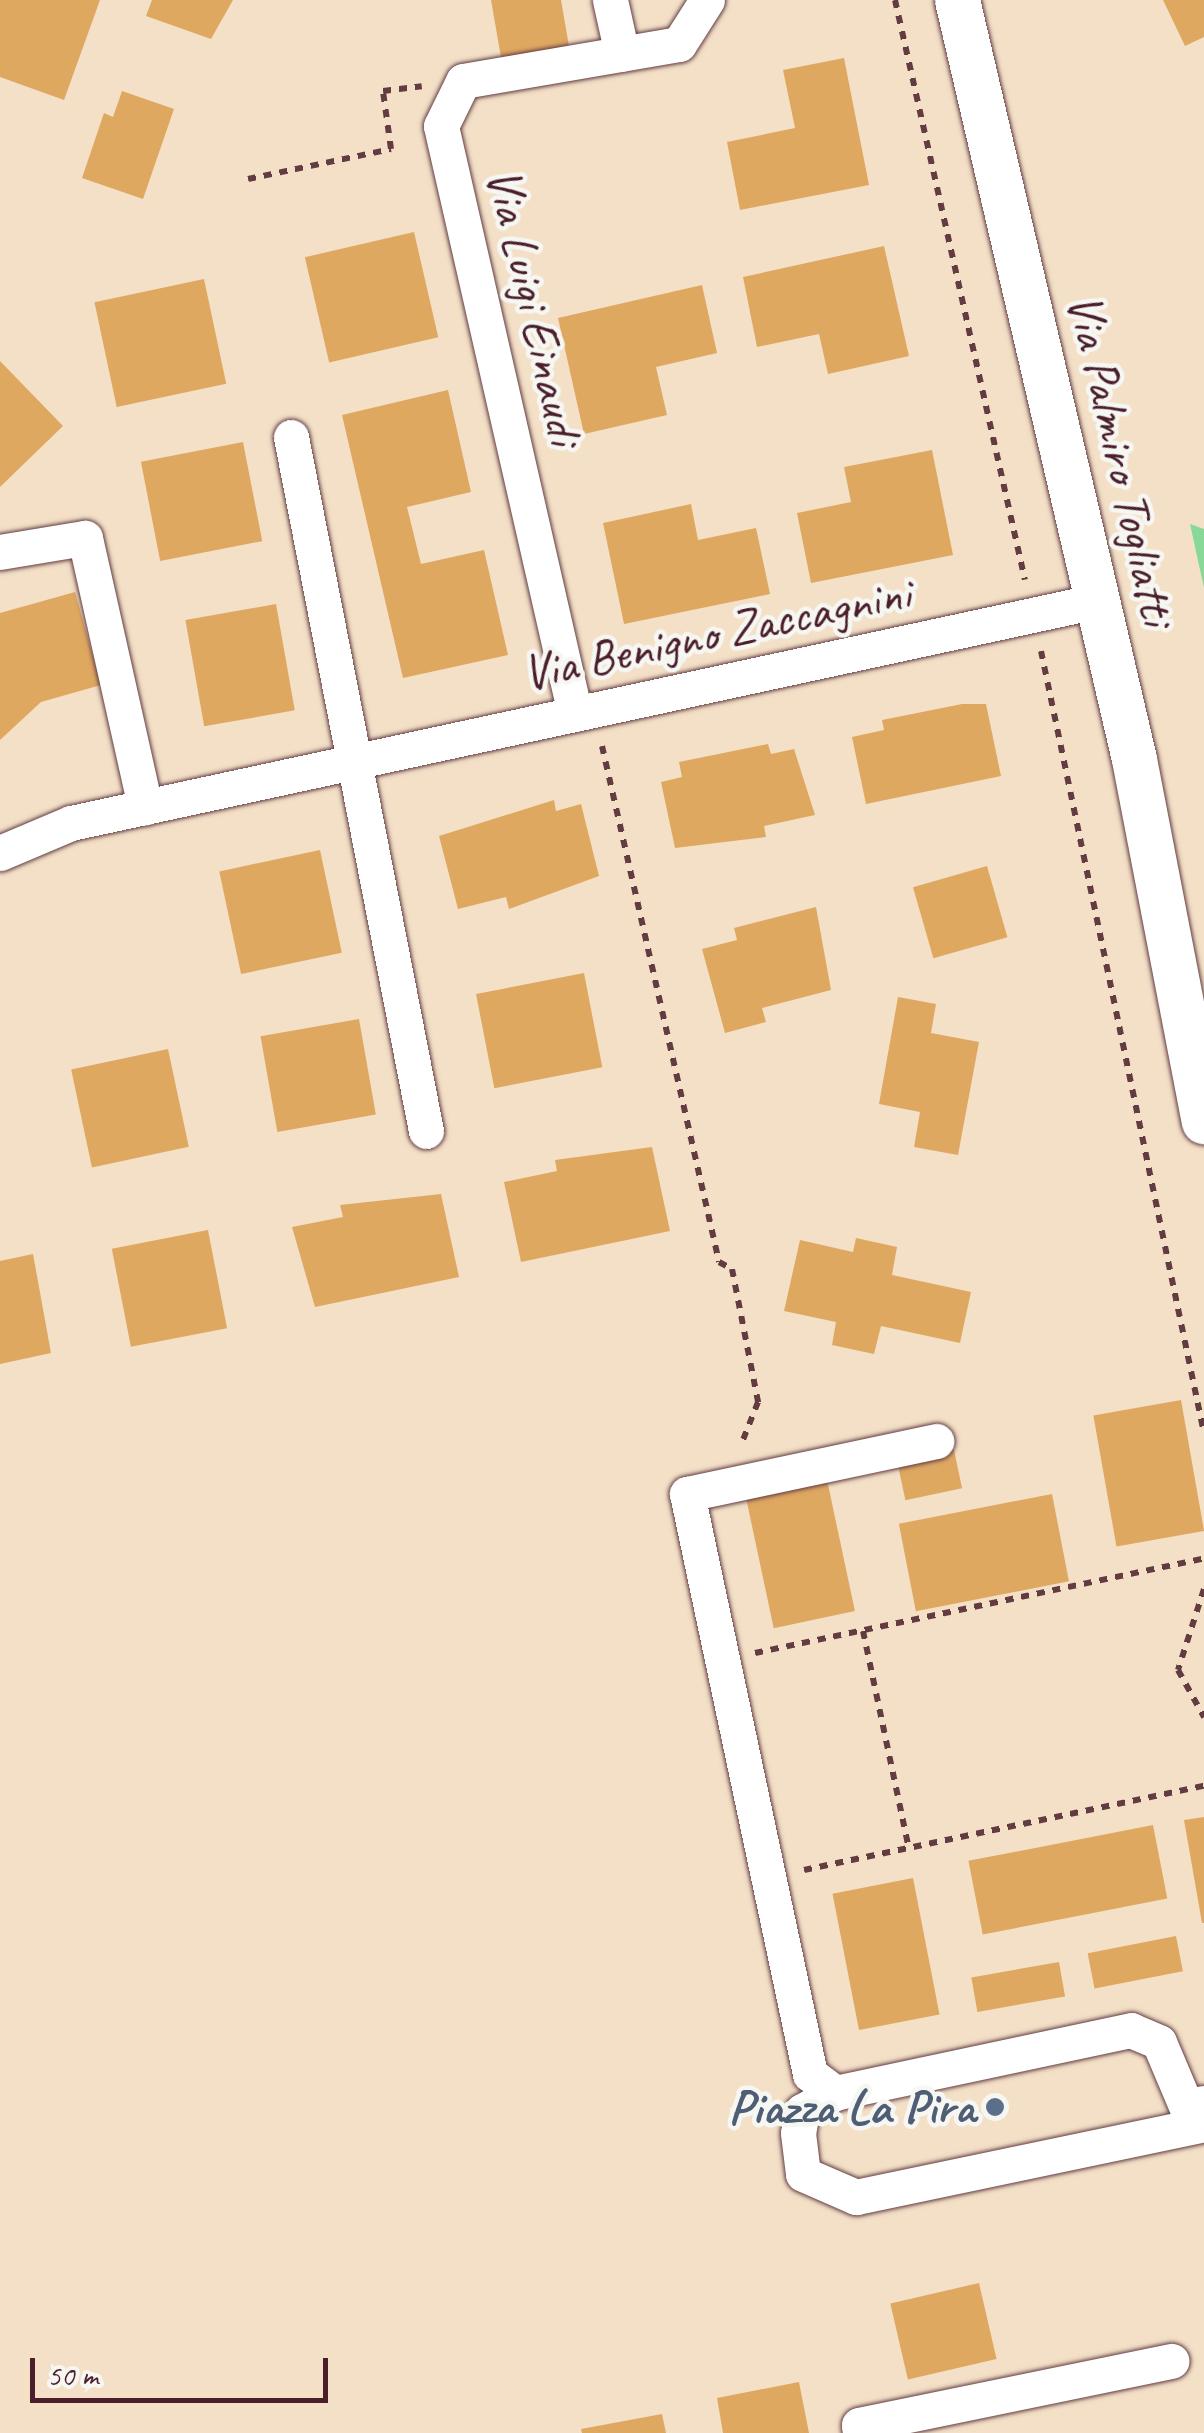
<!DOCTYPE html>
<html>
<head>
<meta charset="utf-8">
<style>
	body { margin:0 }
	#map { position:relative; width:1204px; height:2433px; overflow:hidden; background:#f3e0c7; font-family:Caveat,sans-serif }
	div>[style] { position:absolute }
	.green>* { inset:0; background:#88d897 }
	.building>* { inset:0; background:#dfa861; transform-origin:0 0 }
	.path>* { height:6px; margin-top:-3px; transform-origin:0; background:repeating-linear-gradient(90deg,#633c42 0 8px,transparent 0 16px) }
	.roads { filter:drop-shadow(0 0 2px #633c42) drop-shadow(0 0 2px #633c42) }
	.minor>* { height:35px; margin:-17.5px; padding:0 17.5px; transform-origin:17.5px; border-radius:17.5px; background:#fff }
	.tertiary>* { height:45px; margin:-22.5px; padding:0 22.5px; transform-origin:22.5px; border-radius:22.5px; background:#fff }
	.dots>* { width:28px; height:28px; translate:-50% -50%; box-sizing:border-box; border:5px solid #f6f6f2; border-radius:50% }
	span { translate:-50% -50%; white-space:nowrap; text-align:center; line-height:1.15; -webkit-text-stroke:9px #f6f6f2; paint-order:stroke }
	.street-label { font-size:50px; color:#4a1f2b }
	.service-label { font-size:50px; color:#4e5e75; font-weight:700 }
	.right { translate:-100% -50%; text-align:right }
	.scale { position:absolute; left:30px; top:2358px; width:298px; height:45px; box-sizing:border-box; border:5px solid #4a1f2b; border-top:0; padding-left:12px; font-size:30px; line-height:35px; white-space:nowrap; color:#4a1f2b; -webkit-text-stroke:8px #f6f6f2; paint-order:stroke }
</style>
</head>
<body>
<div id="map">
	<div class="green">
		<i style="clip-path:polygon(1190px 524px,1204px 529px,1204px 588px)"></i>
	</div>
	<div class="building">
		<i style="clip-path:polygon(0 0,100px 0,64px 100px,0 77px)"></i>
		<i style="clip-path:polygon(152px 0,233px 0,211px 39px,146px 16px)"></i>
		<i style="clip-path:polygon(491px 0,561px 0,570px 52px,502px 63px)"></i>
		<i style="clip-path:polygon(1163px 0,1204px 0,1204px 37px,1185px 46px)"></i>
		<i style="clip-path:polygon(844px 58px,869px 185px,740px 210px,727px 142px,795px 128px,783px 70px)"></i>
		<i style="clip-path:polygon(122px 91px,174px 109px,143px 199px,82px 178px,104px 113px,113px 117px)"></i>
		<i style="left:414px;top:232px;width:108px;height:112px;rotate:77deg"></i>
		<i style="clip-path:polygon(884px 246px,909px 356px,828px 374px,819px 334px,757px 347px,743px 277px)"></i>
		<i style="left:204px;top:279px;width:107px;height:112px;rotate:78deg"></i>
		<i style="clip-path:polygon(702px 285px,717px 353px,656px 367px,667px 415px,584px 434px,558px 318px)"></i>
		<i style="clip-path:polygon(0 361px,63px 426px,0 487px)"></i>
		<i style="clip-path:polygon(448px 390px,471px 492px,407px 507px,421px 564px,484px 550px,508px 655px,403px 678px,342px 415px)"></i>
		<i style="left:243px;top:442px;width:101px;height:104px;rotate:79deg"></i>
		<i style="clip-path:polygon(932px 450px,953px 555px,811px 583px,797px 513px,851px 502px,844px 467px)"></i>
		<i style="clip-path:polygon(691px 504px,698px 540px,756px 528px,770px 594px,624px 624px,603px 523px)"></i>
		<i style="clip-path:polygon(75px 592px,101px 685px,41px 702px,0 740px,0 613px)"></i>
		<i style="left:276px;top:604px;width:108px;height:92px;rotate:80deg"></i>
		<i style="clip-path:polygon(962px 704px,986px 704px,1001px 776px,866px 804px,852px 737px,884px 730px,882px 720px)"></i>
		<i style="clip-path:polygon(768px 744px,771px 754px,794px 749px,815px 815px,764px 826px,766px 837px,675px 848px,661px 782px,682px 777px,679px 762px)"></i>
		<i style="clip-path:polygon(554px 800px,556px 811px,581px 804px,599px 876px,509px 909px,506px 897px,458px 909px,439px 836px)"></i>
		<i style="left:320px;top:850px;width:105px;height:103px;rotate:78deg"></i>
		<i style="left:987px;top:866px;width:74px;height:77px;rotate:74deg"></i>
		<i style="clip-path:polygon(816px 907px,831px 990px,762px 1008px,766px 1022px,725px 1033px,702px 949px,737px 940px,734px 928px)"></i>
		<i style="left:584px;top:973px;width:96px;height:110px;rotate:79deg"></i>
		<i style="clip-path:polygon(898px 997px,936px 1004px,931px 1033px,979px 1042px,958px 1155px,914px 1147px,920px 1112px,879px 1104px)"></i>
		<i style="left:359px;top:1019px;width:97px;height:100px;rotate:80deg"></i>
		<i style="left:168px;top:1049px;width:100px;height:99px;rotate:78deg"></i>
		<i style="clip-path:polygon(652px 1147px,670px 1231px,521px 1262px,504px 1182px,557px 1171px,555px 1160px)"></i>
		<i style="clip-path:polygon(441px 1194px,459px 1277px,315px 1307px,292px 1227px,343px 1217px,340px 1205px)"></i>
		<i style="left:208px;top:1230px;width:100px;height:98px;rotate:79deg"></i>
		<i style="clip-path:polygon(856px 1238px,897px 1247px,892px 1275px,971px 1292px,960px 1343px,881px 1326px,874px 1354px,832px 1345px,836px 1322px,784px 1311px,800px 1240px,853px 1252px)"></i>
		<i style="clip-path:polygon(33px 1254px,51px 1353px,0 1364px,0 1261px)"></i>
		<i style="left:1181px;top:1400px;width:133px;height:89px;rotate:80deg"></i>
		<i style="left:954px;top:1450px;width:39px;height:58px;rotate:78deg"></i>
		<i style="left:826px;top:1475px;width:139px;height:83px;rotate:78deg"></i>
		<i style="left:1052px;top:1494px;width:89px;height:156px;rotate:79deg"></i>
		<i style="clip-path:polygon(1204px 1817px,1204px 1923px,1202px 1923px,1184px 1820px)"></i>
		<i style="left:1153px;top:1825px;width:75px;height:188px;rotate:79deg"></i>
		<i style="left:913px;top:1878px;width:139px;height:82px;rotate:79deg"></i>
		<i style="left:1176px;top:1936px;width:36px;height:90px;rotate:79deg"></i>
		<i style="left:1059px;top:1962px;width:35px;height:89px;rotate:80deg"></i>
		<i style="left:979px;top:2283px;width:78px;height:91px;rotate:77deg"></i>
		<i style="clip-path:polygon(799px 2382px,809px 2433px,723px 2433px,717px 2398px)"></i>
		<i style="clip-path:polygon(662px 2414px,666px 2433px,582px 2433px,581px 2429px)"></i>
	</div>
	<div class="path">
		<i style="left:895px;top:0;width:594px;rotate:77.37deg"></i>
		<i style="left:248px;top:179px;width:146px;rotate:-11.8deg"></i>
		<i style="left:391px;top:149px;width:59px;rotate:-97.9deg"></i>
		<i style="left:383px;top:91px;width:39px;rotate:-7deg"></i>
		<i style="left:1041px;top:651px;width:799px;rotate:78.23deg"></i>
		<i style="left:602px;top:746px;width:529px;rotate:77.22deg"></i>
		<i style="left:719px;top:1262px;width:15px;rotate:28deg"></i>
		<i style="left:732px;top:1269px;width:136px;rotate:78.9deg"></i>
		<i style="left:758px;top:1402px;width:46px;rotate:111.6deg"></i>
		<i style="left:1204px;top:1589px;width:85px;rotate:107.8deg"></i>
		<i style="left:1178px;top:1670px;width:54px;rotate:61deg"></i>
		<i style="left:863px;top:1631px;width:223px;rotate:78.1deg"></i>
		<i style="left:755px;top:1653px;width:459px;rotate:-11.9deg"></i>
		<i style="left:804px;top:1870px;width:409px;rotate:-11.9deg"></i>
	</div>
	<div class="roads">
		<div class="minor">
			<i style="left:610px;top:0;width:55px;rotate:77.5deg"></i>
			<i style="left:291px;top:437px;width:707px;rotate:78.99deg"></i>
			<i style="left:0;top:552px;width:86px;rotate:-9.4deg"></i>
			<i style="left:85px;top:538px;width:276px;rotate:77.4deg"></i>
			<i style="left:575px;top:714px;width:603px;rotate:-102.84deg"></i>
			<i style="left:441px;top:126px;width:50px;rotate:-63.9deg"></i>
			<i style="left:463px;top:81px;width:219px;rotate:-9.7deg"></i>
			<i style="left:679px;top:44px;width:52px;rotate:-57.5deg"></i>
			<i style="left:0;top:853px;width:77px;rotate:-22.9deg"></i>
			<i style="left:71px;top:823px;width:1050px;rotate:-12.21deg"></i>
			<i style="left:835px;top:2093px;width:31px;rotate:-143deg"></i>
			<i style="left:810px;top:2074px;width:593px;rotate:-101.97deg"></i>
			<i style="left:687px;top:1494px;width:255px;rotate:-12deg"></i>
			<i style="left:1204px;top:2103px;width:18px;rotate:171deg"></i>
			<i style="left:1186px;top:2106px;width:69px;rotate:-112.9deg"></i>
			<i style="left:1159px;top:2042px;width:30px;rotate:-157deg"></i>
			<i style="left:1131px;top:2030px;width:303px;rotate:168deg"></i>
			<i style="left:835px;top:2093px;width:38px;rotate:151deg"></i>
			<i style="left:802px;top:2111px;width:22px;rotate:100deg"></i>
			<i style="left:798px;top:2133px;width:41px;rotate:83deg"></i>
			<i style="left:803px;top:2174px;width:58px;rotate:23.5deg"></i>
			<i style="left:856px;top:2197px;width:356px;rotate:-11.8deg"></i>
			<i style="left:860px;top:2433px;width:8px;rotate:-97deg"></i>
			<i style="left:859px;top:2425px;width:319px;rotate:-11.6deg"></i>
		</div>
		<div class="tertiary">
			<i style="left:957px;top:0;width:779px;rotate:76.87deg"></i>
			<i style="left:1134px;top:759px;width:369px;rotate:79.1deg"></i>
		</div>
	</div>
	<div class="dots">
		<i style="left:995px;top:2107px;background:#5c6f8a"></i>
	</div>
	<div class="street-label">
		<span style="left:534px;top:306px;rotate:77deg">Via Luigi Einaudi</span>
		<span style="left:1121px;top:459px;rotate:77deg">Via Palmiro Togliatti</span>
		<span style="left:716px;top:633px;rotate:-12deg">Via Benigno Zaccagnini</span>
	</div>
	<div class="service-label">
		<span class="right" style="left:975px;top:2107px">Piazza La Pira</span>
	</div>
	<div class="scale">50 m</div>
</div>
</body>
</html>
